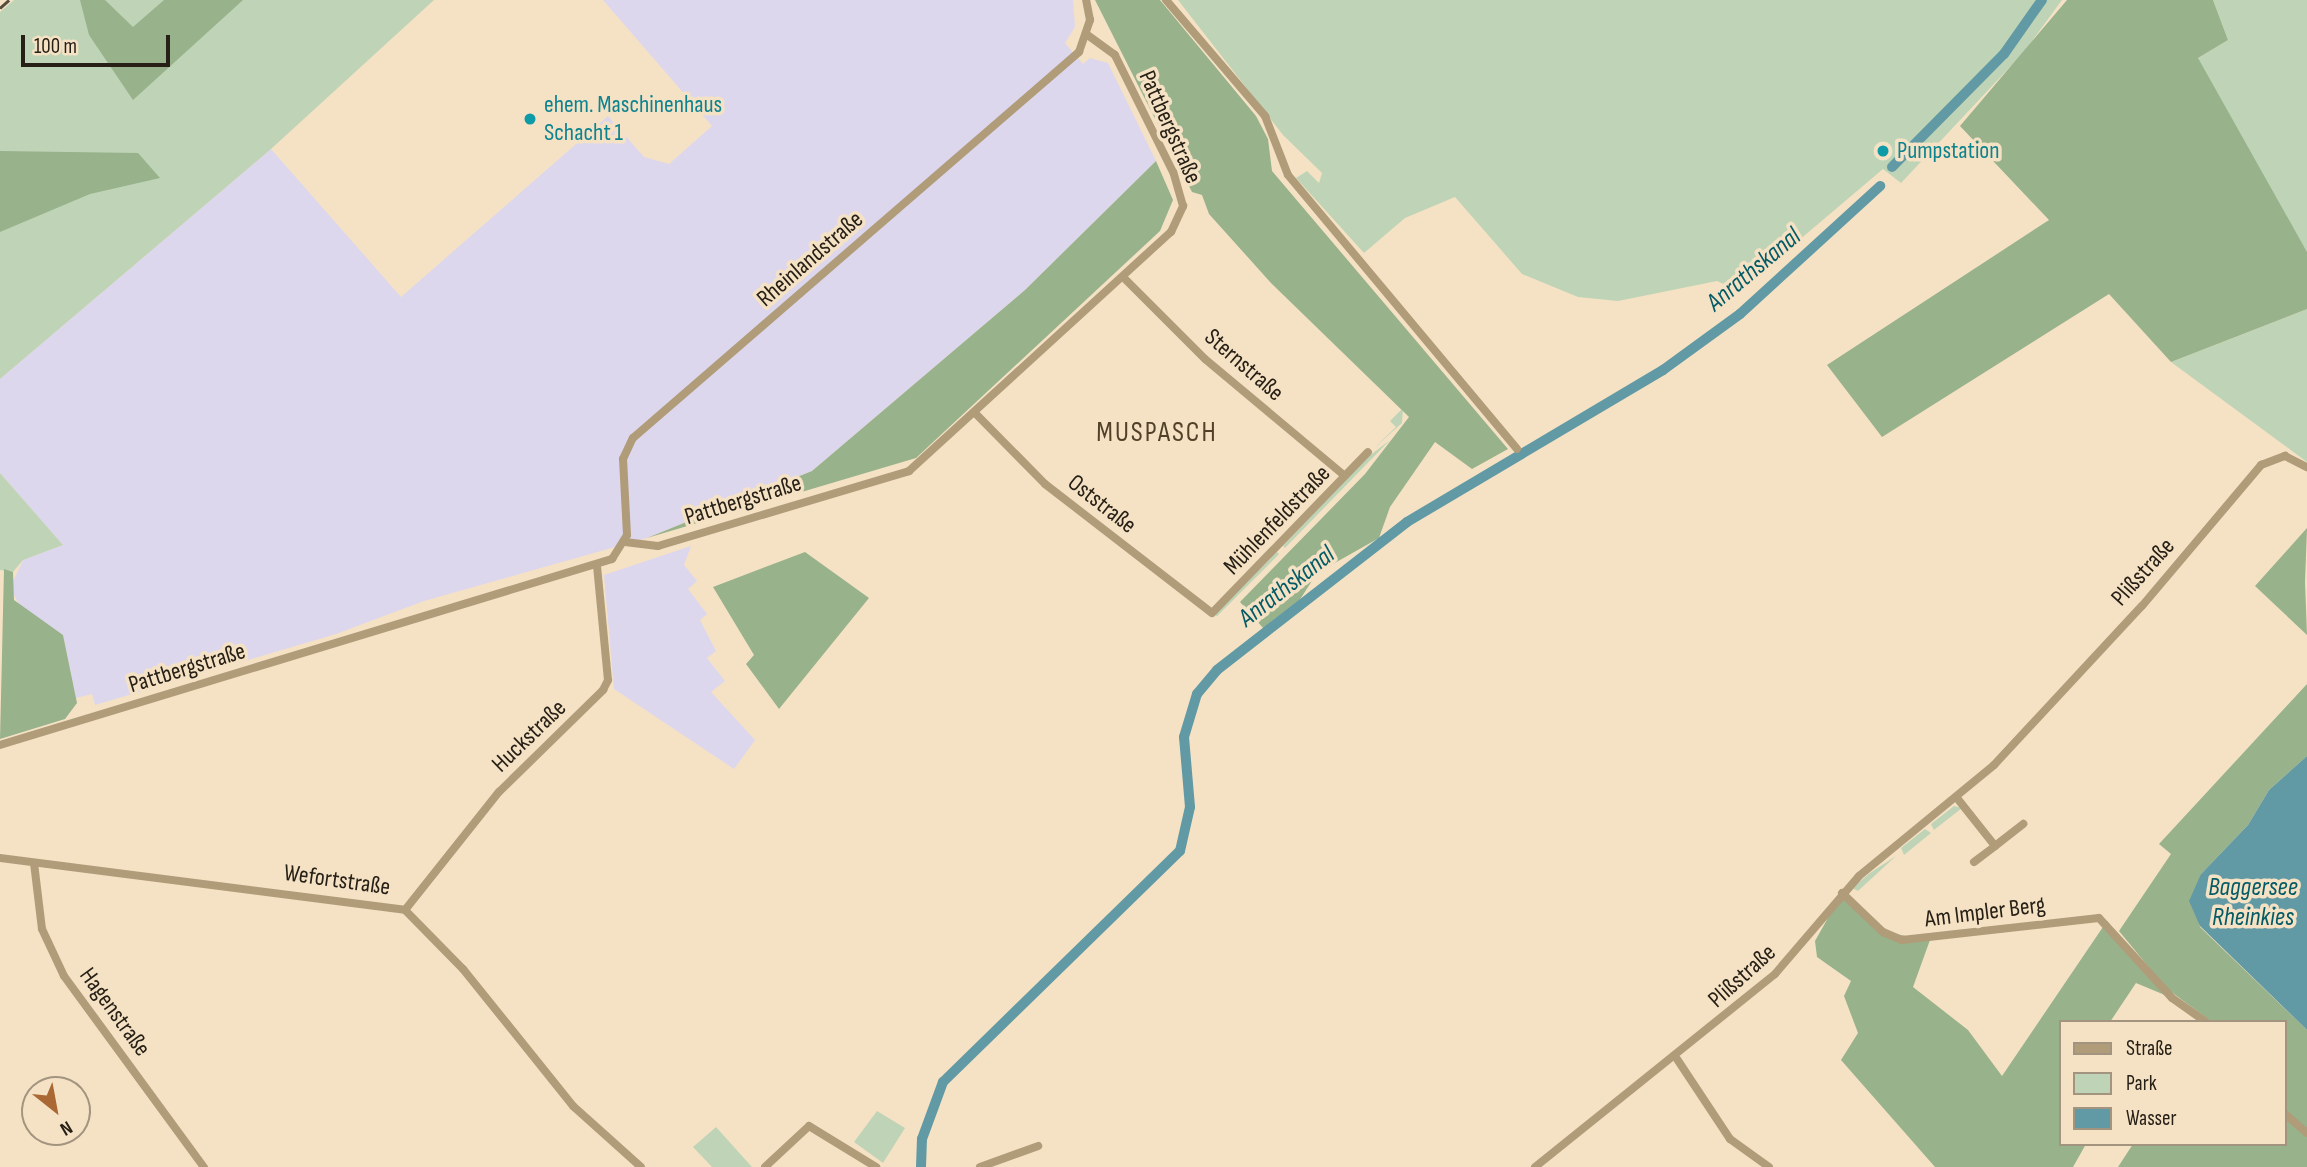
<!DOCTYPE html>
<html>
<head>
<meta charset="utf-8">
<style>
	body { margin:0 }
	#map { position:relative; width:2307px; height:1167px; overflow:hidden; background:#f5e2c5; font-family:"Sofia Sans Condensed",sans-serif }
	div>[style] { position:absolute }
	.commercial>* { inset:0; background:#dcd7ed }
	.green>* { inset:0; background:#bfd4b6; transform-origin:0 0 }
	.forest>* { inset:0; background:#98b28b }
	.water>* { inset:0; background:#619aa4 }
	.canal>* { height:10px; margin:-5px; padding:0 5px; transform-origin:5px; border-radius:5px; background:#619aa4 }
	.minor>* { height:8px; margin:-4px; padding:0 4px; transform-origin:4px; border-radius:4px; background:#b19c79 }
	.rail>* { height:2.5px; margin-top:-1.25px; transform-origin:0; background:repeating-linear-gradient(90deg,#574d3f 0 14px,transparent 0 21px) }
	.dots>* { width:19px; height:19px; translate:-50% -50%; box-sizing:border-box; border:4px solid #f5e2c5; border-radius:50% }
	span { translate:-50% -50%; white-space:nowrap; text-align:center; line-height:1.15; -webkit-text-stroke:7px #f5e2c5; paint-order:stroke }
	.culture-label { font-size:24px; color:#0d838f }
	.left { translate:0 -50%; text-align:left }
	.street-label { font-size:24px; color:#272016 }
	.water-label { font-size:26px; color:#045b66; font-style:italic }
	.quarter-label { font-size:28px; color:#514129; letter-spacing:2px }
	.legend { position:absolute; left:2059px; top:1020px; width:228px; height:126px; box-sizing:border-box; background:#f5e2c5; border:2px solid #a3947f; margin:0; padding:9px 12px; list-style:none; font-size:21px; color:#272016 }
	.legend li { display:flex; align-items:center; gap:14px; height:35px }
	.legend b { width:35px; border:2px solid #a3947f }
	.north { position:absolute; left:21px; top:1076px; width:70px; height:70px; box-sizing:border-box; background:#f5e2c5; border:2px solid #a3947f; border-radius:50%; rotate:149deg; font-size:19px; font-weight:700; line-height:28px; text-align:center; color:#272016 }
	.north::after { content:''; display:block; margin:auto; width:24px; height:32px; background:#aa6834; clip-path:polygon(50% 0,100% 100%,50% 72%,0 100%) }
	.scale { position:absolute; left:21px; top:35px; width:149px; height:32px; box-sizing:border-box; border:4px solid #272016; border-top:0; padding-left:9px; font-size:21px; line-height:24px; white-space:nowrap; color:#272016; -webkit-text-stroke:5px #f5e2c5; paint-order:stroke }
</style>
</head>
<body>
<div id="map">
	<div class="commercial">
		<i style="clip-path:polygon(603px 0,1073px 0,1075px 27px,1065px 43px,1083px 64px,1090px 58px,1108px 63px,1156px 161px,1025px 290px,812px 471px,647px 538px,424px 601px,336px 634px,95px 705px,92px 694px,76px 698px,63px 635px,20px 606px,10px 588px,23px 560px,63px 545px,0 473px,0 379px,271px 149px,401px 297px,608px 116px,644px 157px,669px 164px,712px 126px)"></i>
		<i style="clip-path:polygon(691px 546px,684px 565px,697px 581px,688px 589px,707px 614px,700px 620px,716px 651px,707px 658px,725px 681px,711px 692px,755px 740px,734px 769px,614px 689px,604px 575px)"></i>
	</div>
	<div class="green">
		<i style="clip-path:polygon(14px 0,434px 0,271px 149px,0 379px,0 12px)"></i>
		<i style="clip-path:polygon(1178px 0,2062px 0,2024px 52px,1901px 183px,1883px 169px,1739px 291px,1717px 281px,1618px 301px,1578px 297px,1522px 274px,1455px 197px,1405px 218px,1364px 253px,1296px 178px,1307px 171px,1319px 183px,1322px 173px,1283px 135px)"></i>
		<i style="clip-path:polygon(2213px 0,2307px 0,2307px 252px,2206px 80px,2198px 58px,2228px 40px)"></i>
		<i style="clip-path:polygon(2307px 309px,2307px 462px,2171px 362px)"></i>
		<i style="clip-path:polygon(1403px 408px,1402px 423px,1373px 449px,1396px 427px,1390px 421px)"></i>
		<i style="clip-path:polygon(1390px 440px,1285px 548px,1283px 546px,1364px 460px)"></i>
		<i style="clip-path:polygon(0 473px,63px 545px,23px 560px,13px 572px,0 570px)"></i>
		<i style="left:1277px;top:552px;width:3px;height:88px;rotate:45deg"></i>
		<i style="clip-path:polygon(1954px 806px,1962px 808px,1934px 830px,1931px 824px)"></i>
		<i style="clip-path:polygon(1925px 829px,1931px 833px,1904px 855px,1901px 848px)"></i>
		<i style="clip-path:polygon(1896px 856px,1858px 891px,1852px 888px,1870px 873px)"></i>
		<i style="clip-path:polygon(877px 1111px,905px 1128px,883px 1163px,854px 1142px)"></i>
		<i style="clip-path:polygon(716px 1127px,752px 1167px,712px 1167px,693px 1147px)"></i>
	</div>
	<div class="forest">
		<i style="clip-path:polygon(80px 0,105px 0,133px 27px,164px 0,243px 0,133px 100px,89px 35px)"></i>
		<i style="clip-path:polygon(1095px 0,1160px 0,1256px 116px,1268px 139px,1272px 171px,1508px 449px,1472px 469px,1435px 442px,1390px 507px,1379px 538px,1317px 573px,1299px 601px,1264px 629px,1240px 602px,1365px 474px,1409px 417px,1271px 283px,1209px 214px,1202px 195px,1192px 192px)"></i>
		<i style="clip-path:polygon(2067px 0,2213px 0,2228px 40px,2198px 58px,2307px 252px,2307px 309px,2171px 362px,2109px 294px,1882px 437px,1827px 365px,2049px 220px,1960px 126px)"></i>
		<i style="clip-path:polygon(0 151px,138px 153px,160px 178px,90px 194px,0 232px)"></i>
		<i style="clip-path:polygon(1156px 161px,1173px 200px,1160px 231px,916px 458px,647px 538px,812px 471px,1025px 290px)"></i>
		<i style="clip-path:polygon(2307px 528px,2305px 582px,2307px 635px,2255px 586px)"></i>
		<i style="clip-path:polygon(805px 552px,869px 598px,779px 709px,746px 664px,754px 655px,713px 587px)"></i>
		<i style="clip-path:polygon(4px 569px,13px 572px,14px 600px,63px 635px,77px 703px,65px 719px,0 739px)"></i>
		<i style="clip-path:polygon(2307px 684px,2307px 756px,2269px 790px,2248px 825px,2201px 874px,2198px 913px,2200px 927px,2307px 1030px,2307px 1167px,2118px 1167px,2133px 1144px,2284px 1144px,2284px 1022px,2212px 1022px,2166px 988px,2119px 931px,2171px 854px,2159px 844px)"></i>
		<i style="clip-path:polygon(1842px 893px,1883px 932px,1930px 940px,1913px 987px,1968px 1030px,2002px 1076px,2107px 921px,2172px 998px,2136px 983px,2110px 1022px,2060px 1022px,2060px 1144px,2086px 1144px,2073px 1167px,1935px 1167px,1841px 1060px,1858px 1033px,1844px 996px,1851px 981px,1817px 957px,1815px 941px)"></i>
	</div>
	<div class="water">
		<i style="clip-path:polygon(2307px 756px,2307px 1030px,2200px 926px,2189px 901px,2201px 874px,2248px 825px,2269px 790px)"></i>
	</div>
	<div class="canal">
		<i style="left:1892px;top:167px;width:159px;rotate:-45.3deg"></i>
		<i style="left:2004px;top:54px;width:66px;rotate:-54.9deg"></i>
		<i style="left:921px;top:1167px;width:28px;rotate:-88deg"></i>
		<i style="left:922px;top:1139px;width:61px;rotate:-69.8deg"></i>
		<i style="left:943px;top:1082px;width:331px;rotate:-44.3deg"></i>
		<i style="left:1180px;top:851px;width:45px;rotate:-77.2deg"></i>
		<i style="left:1190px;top:807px;width:70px;rotate:-94.9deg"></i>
		<i style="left:1184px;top:737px;width:45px;rotate:-73.2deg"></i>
		<i style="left:1197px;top:694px;width:31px;rotate:-50deg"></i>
		<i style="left:1217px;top:670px;width:241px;rotate:-37.9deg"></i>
		<i style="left:1407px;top:522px;width:298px;rotate:-30.7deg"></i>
		<i style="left:1663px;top:370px;width:95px;rotate:-36deg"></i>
		<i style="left:1740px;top:314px;width:190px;rotate:-42.4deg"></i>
	</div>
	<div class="minor">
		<i style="left:1166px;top:0;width:153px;rotate:49.5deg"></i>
		<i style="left:1265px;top:116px;width:63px;rotate:68.7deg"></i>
		<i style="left:1288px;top:175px;width:357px;rotate:50.1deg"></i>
		<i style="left:1123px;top:277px;width:116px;rotate:45deg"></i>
		<i style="left:1205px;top:359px;width:182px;rotate:39.9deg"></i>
		<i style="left:976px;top:414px;width:98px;rotate:45.4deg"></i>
		<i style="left:1045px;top:484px;width:211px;rotate:37.7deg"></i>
		<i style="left:1212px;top:613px;width:224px;rotate:-45.9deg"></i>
		<i style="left:625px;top:542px;width:33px;rotate:7deg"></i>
		<i style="left:658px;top:546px;width:262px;rotate:-16.6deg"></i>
		<i style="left:909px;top:471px;width:355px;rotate:-42.4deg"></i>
		<i style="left:1171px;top:232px;width:29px;rotate:-65deg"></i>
		<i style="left:1183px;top:206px;width:35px;rotate:-106deg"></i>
		<i style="left:1173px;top:172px;width:131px;rotate:-116.4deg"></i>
		<i style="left:1115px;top:55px;width:34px;rotate:-144deg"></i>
		<i style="left:0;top:745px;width:640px;rotate:-16.91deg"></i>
		<i style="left:612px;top:559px;width:28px;rotate:-58deg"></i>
		<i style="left:627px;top:535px;width:76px;rotate:-93deg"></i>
		<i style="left:623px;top:459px;width:23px;rotate:-65deg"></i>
		<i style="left:633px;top:438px;width:590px;rotate:-40.88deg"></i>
		<i style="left:1079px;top:52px;width:34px;rotate:-71deg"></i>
		<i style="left:1090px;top:20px;width:20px;rotate:-101deg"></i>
		<i style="left:1957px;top:798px;width:61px;rotate:51.6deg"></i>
		<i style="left:1995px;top:846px;width:36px;rotate:-38deg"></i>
		<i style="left:0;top:858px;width:408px;rotate:7.3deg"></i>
		<i style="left:405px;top:910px;width:83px;rotate:45.5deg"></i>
		<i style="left:463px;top:969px;width:176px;rotate:51.2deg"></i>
		<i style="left:573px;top:1106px;width:91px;rotate:41.9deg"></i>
		<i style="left:1974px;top:862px;width:26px;rotate:-37deg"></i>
		<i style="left:34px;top:863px;width:66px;rotate:83.1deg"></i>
		<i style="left:42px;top:929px;width:52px;rotate:64.9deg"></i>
		<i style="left:64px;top:976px;width:237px;rotate:53.8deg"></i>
		<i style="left:1842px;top:893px;width:57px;rotate:43.6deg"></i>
		<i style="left:1883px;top:932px;width:21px;rotate:23deg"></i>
		<i style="left:1902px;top:940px;width:198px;rotate:-6.4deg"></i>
		<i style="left:2099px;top:918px;width:108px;rotate:47.6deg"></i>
		<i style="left:2172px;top:998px;width:42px;rotate:35.2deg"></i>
		<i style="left:405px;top:910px;width:151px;rotate:-51.5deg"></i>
		<i style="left:499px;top:792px;width:146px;rotate:-44.4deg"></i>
		<i style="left:603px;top:690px;width:11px;rotate:-63deg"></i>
		<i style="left:608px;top:680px;width:115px;rotate:-95.5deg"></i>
		<i style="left:1677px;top:1059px;width:96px;rotate:56.5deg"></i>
		<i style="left:1730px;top:1139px;width:48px;rotate:35.7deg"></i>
		<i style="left:2284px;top:1113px;width:30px;rotate:41deg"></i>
		<i style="left:765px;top:1167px;width:60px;rotate:-43deg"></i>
		<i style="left:809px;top:1126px;width:79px;rotate:31.5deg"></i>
		<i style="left:980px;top:1167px;width:62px;rotate:-19.9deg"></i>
		<i style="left:1535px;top:1167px;width:308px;rotate:-38.8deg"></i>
		<i style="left:1775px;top:974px;width:129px;rotate:-49.4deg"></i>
		<i style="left:1859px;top:876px;width:175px;rotate:-39.4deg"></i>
		<i style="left:1994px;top:765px;width:217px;rotate:-47.1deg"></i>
		<i style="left:2142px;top:606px;width:185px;rotate:-49.8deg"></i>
		<i style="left:2261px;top:465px;width:26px;rotate:-21deg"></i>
		<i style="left:2285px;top:456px;width:25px;rotate:27deg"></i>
	</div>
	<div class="rail">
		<i style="left:0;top:8px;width:12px;rotate:-42deg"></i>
	</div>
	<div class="dots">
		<i style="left:530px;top:119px;background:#0f9aa8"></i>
		<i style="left:1883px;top:151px;background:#0f9aa8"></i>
	</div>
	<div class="culture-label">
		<span class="left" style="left:544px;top:119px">ehem. Maschinenhaus<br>Schacht 1</span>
		<span class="left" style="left:1897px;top:151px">Pumpstation</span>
	</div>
	<div class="street-label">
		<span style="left:1170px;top:127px;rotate:66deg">Pattbergstraße</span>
		<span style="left:810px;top:259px;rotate:-41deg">Rheinlandstraße</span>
		<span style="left:1244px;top:365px;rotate:41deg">Sternstraße</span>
		<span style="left:743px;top:500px;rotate:-17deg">Pattbergstraße</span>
		<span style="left:1102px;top:504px;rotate:38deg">Oststraße</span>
		<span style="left:1277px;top:520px;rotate:-46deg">Mühlenfeldstraße</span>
		<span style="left:2143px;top:572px;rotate:-48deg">Plißstraße</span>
		<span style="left:187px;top:668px;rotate:-17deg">Pattbergstraße</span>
		<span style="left:529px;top:736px;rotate:-44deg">Huckstraße</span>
		<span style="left:337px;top:880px;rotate:8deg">Wefortstraße</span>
		<span style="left:1985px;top:912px;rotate:-7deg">Am Impler Berg</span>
		<span style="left:1742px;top:976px;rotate:-42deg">Plißstraße</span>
		<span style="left:115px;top:1012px;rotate:54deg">Hagenstraße</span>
	</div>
	<div class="water-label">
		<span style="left:1754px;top:270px;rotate:-40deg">Anrathskanal</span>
		<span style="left:1287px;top:587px;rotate:-38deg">Anrathskanal</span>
		<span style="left:2253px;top:903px">Baggersee<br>Rheinkies</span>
	</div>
	<div class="quarter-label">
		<span style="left:1157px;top:433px">MUSPASCH</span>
	</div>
	<ul class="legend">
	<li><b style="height:9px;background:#b19c79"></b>Straße</li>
	<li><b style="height:19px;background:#bfd4b6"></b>Park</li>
	<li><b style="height:19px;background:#619aa4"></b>Wasser</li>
	</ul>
	<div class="north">N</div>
	<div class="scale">100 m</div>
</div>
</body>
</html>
